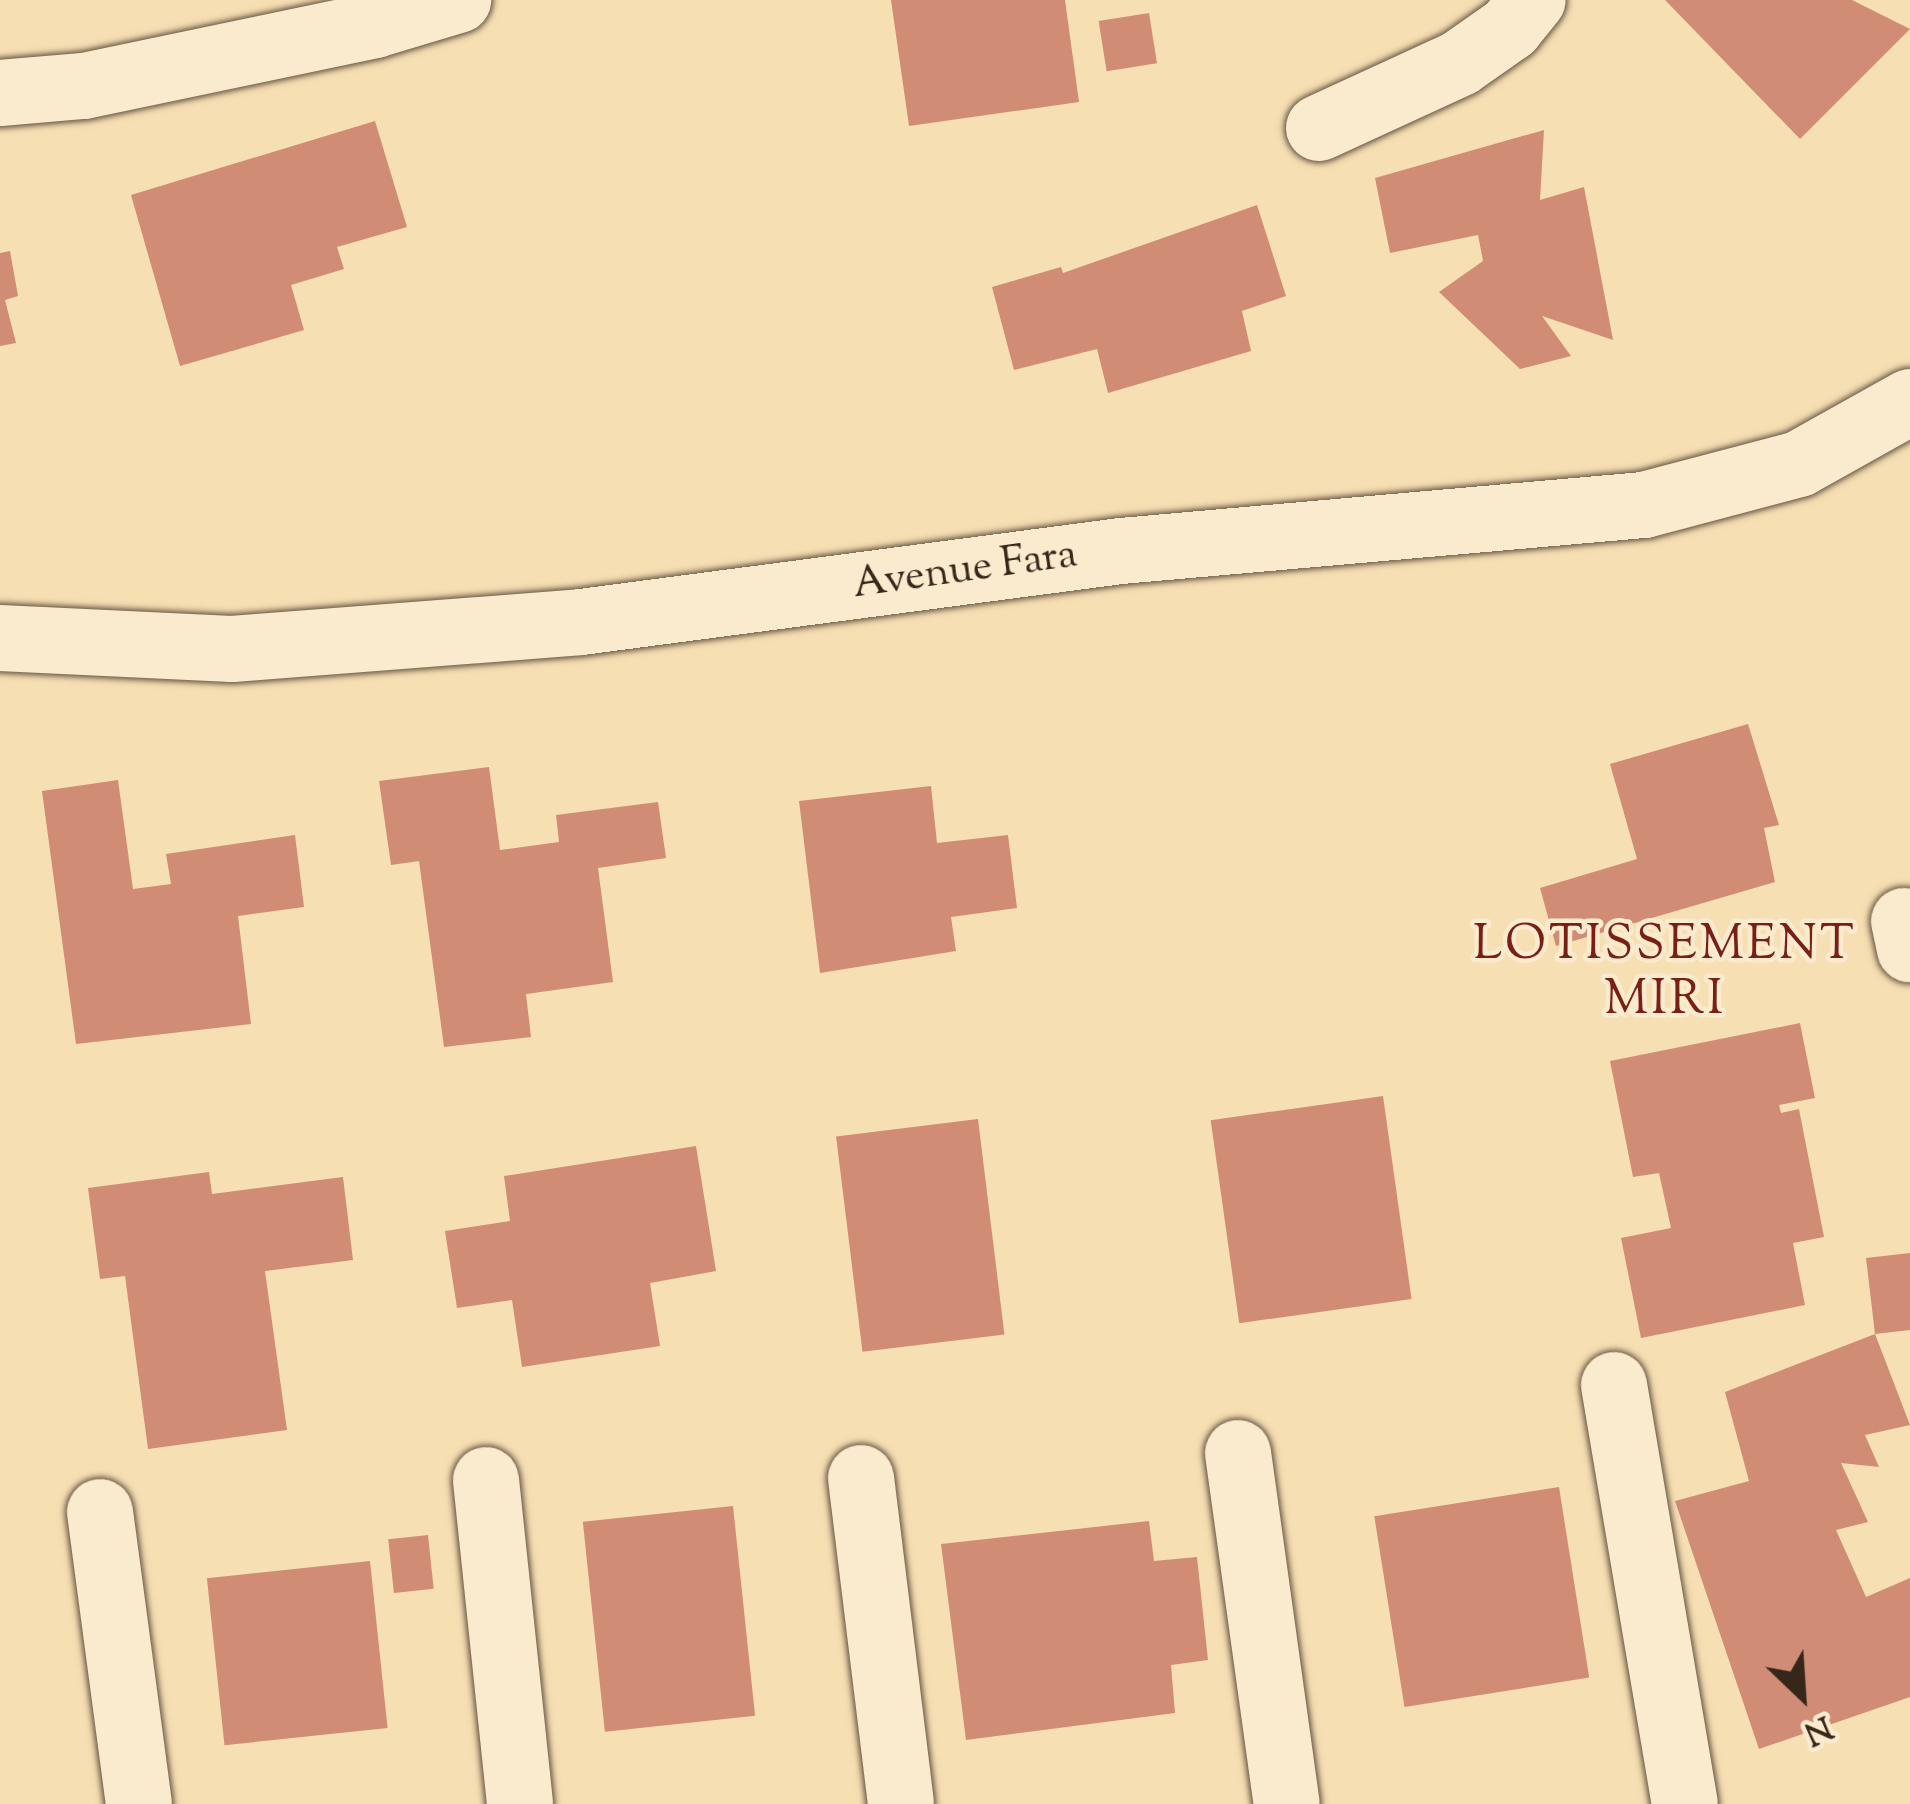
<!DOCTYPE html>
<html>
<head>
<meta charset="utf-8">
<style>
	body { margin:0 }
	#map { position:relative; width:1910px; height:1804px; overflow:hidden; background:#f7dfb4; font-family:"Sorts Mill Goudy",serif }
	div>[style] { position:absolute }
	.building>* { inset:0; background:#d18c76; transform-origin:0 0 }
	.roads { filter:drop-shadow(0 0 3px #665540) drop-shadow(0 0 3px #665540) }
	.minor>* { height:66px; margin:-33px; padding:0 33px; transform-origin:33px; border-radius:33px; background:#faeace }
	span { translate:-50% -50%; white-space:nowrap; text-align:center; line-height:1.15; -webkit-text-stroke:9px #faeace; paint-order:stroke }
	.street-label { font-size:42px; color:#36271a }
	.quarter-label { font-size:48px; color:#7a1f14; letter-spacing:3px }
	.north { position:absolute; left:1742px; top:1636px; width:120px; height:120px; -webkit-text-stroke:9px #faeace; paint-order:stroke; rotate:155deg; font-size:33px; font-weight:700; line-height:48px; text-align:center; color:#36271a }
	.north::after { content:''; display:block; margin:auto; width:42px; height:54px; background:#36271a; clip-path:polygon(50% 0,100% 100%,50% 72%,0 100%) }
</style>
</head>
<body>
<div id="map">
	<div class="building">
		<i style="clip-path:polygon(891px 0,1065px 0,1079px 102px,909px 126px)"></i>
		<i style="clip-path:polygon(1665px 0,1852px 0,1910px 29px,1800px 139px)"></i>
		<i style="left:1149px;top:13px;width:51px;height:51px;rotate:81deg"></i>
		<i style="clip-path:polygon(375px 121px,407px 227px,337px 247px,344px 269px,291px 285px,304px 330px,180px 366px,131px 195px)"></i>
		<i style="clip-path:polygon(1544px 130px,1540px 200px,1584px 187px,1613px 340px,1542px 316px,1571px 356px,1520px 369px,1439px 292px,1483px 261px,1478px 235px,1390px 253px,1375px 178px)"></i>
		<i style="clip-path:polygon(1257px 205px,1286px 296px,1242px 311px,1251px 351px,1108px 393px,1097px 349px,1014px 370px,992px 287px,1061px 267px,1063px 273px)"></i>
		<i style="clip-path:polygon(10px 251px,18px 296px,5px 300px,16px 343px,0 346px,0 253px)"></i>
		<i style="clip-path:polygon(1748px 724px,1779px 825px,1764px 828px,1775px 882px,1556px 946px,1540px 888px,1637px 859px,1610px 764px)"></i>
		<i style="clip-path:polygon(489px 767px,500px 850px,559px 842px,556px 815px,658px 802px,666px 858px,598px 868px,613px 982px,526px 994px,531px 1037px,444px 1047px,419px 861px,391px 865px,379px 781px)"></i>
		<i style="clip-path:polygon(118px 780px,133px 889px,171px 884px,166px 854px,295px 835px,304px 907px,238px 916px,251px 1024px,76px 1044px,42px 791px)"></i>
		<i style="clip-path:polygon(931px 786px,937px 843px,1008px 835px,1017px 908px,951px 917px,956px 951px,820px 973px,799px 801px)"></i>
		<i style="clip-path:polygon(1800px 1023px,1815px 1098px,1779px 1105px,1781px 1113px,1799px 1109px,1824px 1237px,1793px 1243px,1805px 1305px,1641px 1338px,1621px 1238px,1671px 1228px,1659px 1173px,1633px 1177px,1610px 1061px)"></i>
		<i style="left:1383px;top:1096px;width:205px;height:174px;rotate:82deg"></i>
		<i style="left:978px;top:1119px;width:217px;height:143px;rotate:83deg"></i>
		<i style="clip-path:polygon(696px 1146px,716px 1271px,650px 1283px,660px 1346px,522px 1367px,512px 1300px,457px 1308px,445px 1231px,510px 1221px,504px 1176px)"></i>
		<i style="clip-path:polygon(209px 1172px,212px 1194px,343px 1177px,353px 1260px,265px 1271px,287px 1430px,148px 1449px,125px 1276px,100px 1279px,88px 1188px)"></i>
		<i style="clip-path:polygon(1910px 1253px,1910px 1330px,1875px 1334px,1866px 1258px)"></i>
		<i style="clip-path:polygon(1875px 1334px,1910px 1425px,1865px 1435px,1879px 1467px,1841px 1463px,1868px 1522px,1836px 1530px,1866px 1597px,1910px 1578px,1910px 1697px,1759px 1749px,1675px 1501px,1749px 1481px,1725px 1392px)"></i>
		<i style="left:1559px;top:1487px;width:193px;height:187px;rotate:81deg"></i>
		<i style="left:733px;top:1506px;width:211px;height:151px;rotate:84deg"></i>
		<i style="clip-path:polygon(1149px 1521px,1154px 1561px,1197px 1557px,1208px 1660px,1171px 1665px,1175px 1713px,966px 1740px,941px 1544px)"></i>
		<i style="left:428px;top:1535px;width:54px;height:40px;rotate:84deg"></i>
		<i style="left:370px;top:1561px;width:168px;height:164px;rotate:84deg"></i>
	</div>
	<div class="roads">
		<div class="minor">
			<i style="left:0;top:93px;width:84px;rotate:-4.8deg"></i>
			<i style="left:84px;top:86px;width:297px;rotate:-11.8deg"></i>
			<i style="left:375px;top:25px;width:87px;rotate:-16.8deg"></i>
			<i style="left:1319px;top:128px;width:155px;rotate:-24.7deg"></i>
			<i style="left:1460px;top:63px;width:61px;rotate:-35deg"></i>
			<i style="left:1510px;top:28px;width:36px;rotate:-51deg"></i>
			<i style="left:0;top:638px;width:232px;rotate:2.7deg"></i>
			<i style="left:232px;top:649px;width:350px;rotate:-4.4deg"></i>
			<i style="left:581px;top:622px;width:545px;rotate:-7.49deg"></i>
			<i style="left:1121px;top:551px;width:525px;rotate:-5.03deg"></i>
			<i style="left:1644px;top:505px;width:160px;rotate:-14.8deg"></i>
			<i style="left:1799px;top:464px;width:127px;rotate:-29.2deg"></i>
			<i style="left:1904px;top:921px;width:29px;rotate:78deg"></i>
			<i style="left:1614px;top:1385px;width:425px;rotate:80.4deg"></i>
			<i style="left:1238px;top:1453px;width:354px;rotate:82.1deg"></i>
			<i style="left:861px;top:1478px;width:328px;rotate:83deg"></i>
			<i style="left:486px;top:1480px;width:326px;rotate:84deg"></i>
			<i style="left:100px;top:1512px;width:295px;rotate:82.4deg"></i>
		</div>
	</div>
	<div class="street-label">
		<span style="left:965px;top:571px;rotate:-8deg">Avenue Fara</span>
	</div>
	<div class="quarter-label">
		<span style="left:1665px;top:974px">LOTISSEMENT<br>MIRI</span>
	</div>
	<div class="north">N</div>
</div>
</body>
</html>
